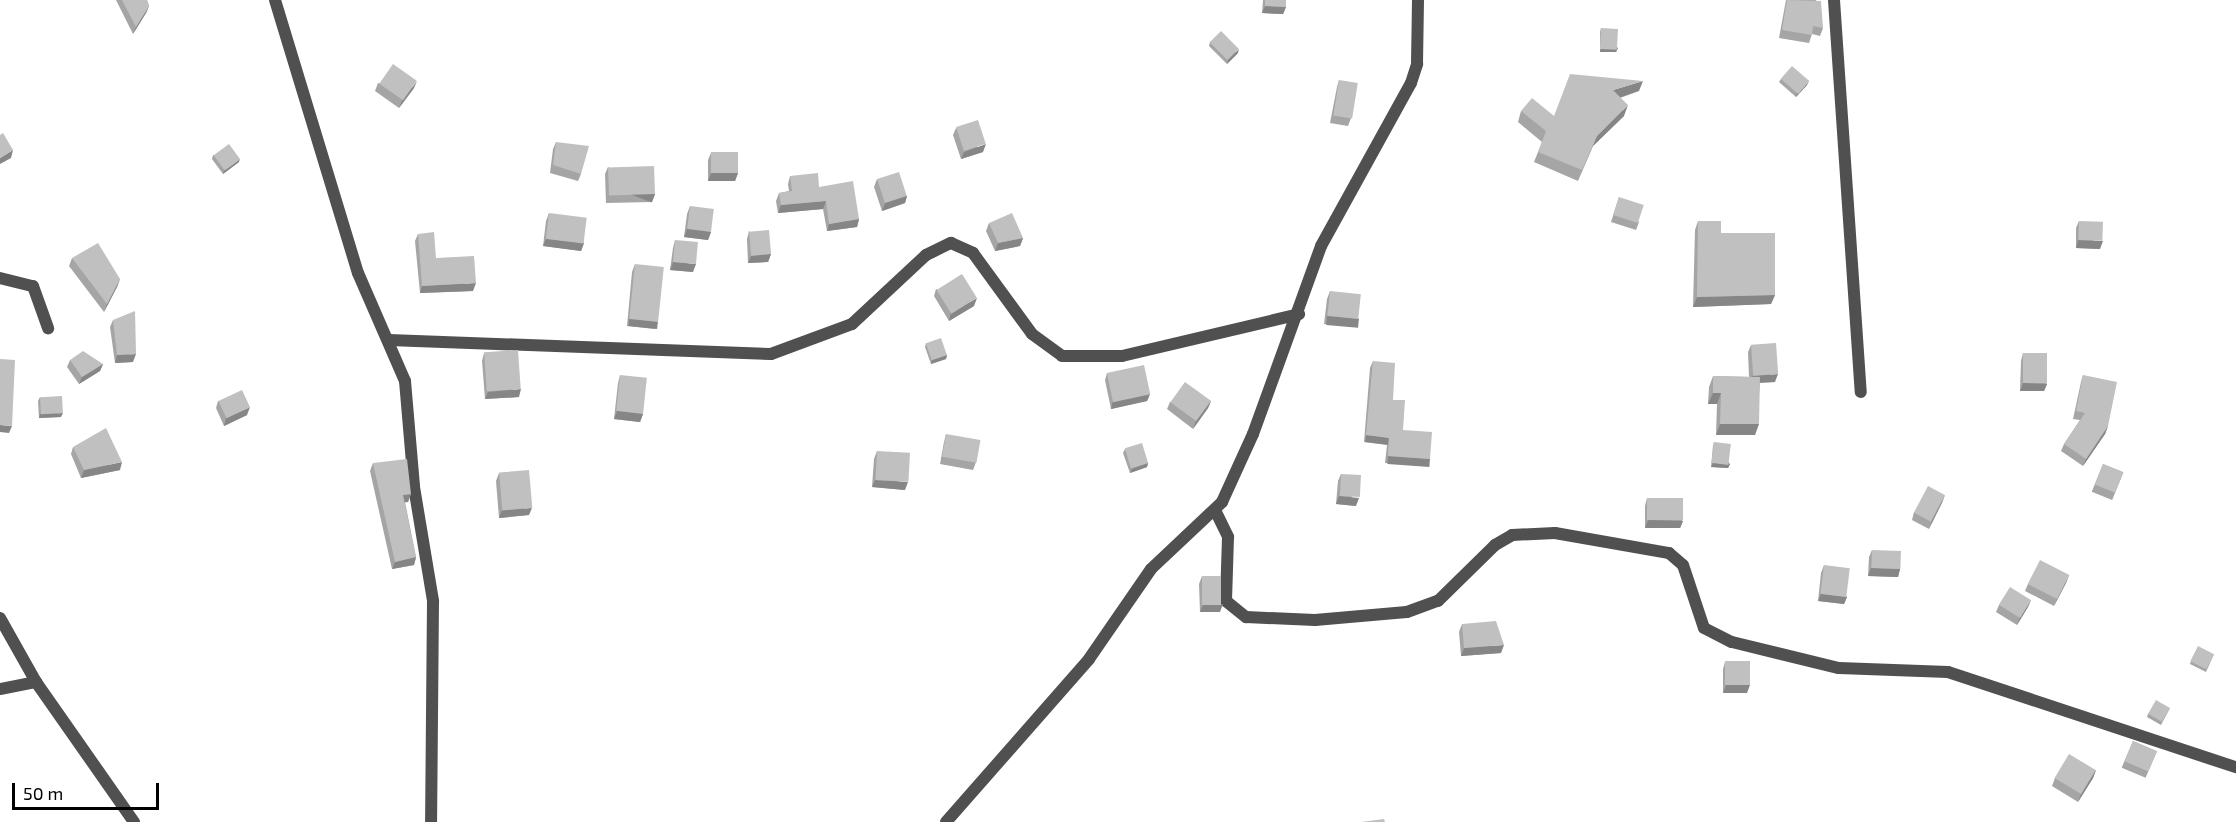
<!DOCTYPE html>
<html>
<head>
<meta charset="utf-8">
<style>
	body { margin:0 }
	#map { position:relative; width:2236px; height:822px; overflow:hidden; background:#fff; font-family:"Exo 2",sans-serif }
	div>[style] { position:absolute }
	.street>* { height:12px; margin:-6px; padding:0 6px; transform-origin:6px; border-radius:6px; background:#505050 }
	.wall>* { inset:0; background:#a5a5a5; transform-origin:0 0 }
	.shaded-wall>* { inset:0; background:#868686; transform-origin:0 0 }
	.building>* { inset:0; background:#c0c0c0; transform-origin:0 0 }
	span { translate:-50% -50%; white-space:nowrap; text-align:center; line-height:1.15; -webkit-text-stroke:4.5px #fff; paint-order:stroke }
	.scale { position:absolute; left:12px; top:783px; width:147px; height:27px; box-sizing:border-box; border:3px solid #000; border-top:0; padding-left:8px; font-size:18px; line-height:21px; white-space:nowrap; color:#000; -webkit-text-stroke:4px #fff; paint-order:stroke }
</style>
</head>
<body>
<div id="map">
	<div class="street">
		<i style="left:275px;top:0;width:285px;rotate:73.1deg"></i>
		<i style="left:358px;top:273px;width:118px;rotate:66.5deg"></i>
		<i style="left:405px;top:381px;width:106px;rotate:85.1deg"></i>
		<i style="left:414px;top:487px;width:116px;rotate:80.5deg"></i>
		<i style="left:433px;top:601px;width:221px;rotate:90.5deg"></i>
		<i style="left:1834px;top:0;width:393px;rotate:86.1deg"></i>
		<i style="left:0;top:278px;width:34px;rotate:14deg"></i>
		<i style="left:33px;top:286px;width:45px;rotate:70.3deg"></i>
		<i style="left:389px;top:340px;width:382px;rotate:2.1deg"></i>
		<i style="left:771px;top:354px;width:86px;rotate:-20.3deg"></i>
		<i style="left:852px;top:324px;width:101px;rotate:-43deg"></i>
		<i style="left:926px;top:255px;width:28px;rotate:-26deg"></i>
		<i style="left:951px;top:243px;width:24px;rotate:24deg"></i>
		<i style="left:973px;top:253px;width:100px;rotate:53.9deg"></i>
		<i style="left:1032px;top:334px;width:37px;rotate:36deg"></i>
		<i style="left:1062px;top:356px;width:60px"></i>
		<i style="left:1122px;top:356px;width:182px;rotate:-13.3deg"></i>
		<i style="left:1215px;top:510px;width:30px;rotate:64deg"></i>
		<i style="left:1228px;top:537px;width:64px;rotate:91.8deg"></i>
		<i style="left:1226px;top:601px;width:26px;rotate:39deg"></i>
		<i style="left:1246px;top:617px;width:69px;rotate:2.5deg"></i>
		<i style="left:1315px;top:620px;width:92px;rotate:-5deg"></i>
		<i style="left:1407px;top:612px;width:33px;rotate:-20deg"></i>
		<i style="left:1438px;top:601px;width:80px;rotate:-44.5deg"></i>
		<i style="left:1495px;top:545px;width:20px;rotate:-30deg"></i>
		<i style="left:1512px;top:535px;width:43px;rotate:-2.7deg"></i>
		<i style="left:1555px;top:533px;width:116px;rotate:10deg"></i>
		<i style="left:1669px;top:553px;width:18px;rotate:41deg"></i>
		<i style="left:1683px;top:565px;width:66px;rotate:71.6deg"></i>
		<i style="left:1704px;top:628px;width:31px;rotate:27deg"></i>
		<i style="left:1732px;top:642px;width:110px;rotate:13.7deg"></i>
		<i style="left:1839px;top:668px;width:109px;rotate:2.1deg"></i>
		<i style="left:1948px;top:672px;width:303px;rotate:18.3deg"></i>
		<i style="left:0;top:618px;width:73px;rotate:60.6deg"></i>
		<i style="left:36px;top:682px;width:171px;rotate:55deg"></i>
		<i style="left:0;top:689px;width:37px;rotate:-11deg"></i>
		<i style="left:946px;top:822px;width:217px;rotate:-48.7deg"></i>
		<i style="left:1089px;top:659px;width:109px;rotate:-55.4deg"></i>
		<i style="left:1151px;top:569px;width:98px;rotate:-43.3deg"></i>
		<i style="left:1222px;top:502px;width:75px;rotate:-65.5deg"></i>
		<i style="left:1253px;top:434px;width:200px;rotate:-70.1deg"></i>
		<i style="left:1321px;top:246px;width:186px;rotate:-61.1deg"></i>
		<i style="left:1411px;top:83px;width:20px;rotate:-72deg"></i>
		<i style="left:1417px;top:64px;width:64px;rotate:-89.1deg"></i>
	</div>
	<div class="wall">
		<i style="clip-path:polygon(116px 0,147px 0,149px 6px,146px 13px,133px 34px)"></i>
		<i style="clip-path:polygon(1263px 0,1286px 0,1286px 7px,1283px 14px,1262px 13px)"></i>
		<i style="clip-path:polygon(1786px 0,1816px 0,1823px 28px,1820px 36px,1812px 34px,1809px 43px,1779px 38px)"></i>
		<i style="clip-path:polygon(1601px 28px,1618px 48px,1616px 52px,1600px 52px,1600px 32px)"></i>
		<i style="clip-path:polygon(1210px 42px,1238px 53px,1227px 64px,1209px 46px)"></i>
		<i style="clip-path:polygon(1781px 79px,1807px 85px,1796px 97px,1779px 82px)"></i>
		<i style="clip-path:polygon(1339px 80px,1351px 118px,1348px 126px,1330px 123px,1337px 87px)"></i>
		<i style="clip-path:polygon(378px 83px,414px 88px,399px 108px,375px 91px)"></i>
		<i style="clip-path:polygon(1639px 91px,1620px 98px,1624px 116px,1593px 146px,1578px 181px,1534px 162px,1542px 142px,1518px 122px,1521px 111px,1554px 116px)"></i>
		<i style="clip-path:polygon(956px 128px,983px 152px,961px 159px,953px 135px)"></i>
		<i style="clip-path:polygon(556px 142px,581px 174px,578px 181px,550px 173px,553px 149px)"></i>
		<i style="clip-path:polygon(711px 153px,738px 173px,735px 181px,708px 181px,708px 160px)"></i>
		<i style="clip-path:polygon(213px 155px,239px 162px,223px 174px,212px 159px)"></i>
		<i style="clip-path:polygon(608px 167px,655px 194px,652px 202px,606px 203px,605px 174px)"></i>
		<i style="clip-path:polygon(790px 176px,819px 187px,859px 219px,857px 227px,827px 231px,823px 209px,778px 213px,776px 201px,779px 193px,789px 191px,788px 184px)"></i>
		<i style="clip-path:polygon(877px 179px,907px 196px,905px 203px,882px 211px,874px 187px)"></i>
		<i style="clip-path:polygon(1619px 197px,1639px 222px,1636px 230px,1611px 222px)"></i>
		<i style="clip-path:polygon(690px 206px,711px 232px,708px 240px,684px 237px,687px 214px)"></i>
		<i style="clip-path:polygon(549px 213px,584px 243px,581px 251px,543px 246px,546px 221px)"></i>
		<i style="clip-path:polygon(1698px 221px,1721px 233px,1775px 295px,1771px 304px,1693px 307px,1695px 230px)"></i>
		<i style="clip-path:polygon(2079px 221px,2100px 249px,2076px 248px,2076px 228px)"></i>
		<i style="clip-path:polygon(989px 223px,1023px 238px,1020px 246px,995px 251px,986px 231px)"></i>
		<i style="clip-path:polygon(749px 231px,771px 254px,768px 262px,748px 263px,747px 239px)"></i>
		<i style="clip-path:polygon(418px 234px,436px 258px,473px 291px,420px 293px,415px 241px)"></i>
		<i style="clip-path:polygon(675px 240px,693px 272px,670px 270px,673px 248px)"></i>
		<i style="clip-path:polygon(72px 258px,120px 279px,117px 287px,104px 312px,69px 266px)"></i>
		<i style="clip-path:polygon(635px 264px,658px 322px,655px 329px,627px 326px,632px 272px)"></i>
		<i style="clip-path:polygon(936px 289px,974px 306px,949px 321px,934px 296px)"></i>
		<i style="clip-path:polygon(1330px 291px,1359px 319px,1356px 327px,1324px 324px,1327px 299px)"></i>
		<i style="clip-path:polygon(113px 320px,133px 362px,115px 363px,110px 327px)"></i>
		<i style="clip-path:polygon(926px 343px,947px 355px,946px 359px,931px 364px,925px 347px)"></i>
		<i style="clip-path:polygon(1751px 345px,1775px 382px,1760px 383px,1755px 435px,1716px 435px,1717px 404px,1708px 404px,1709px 387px,1713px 376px,1749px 377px,1748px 352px)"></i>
		<i style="clip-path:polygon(484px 353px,519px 397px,485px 399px,482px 361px)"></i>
		<i style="clip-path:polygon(2023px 353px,2047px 384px,2044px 391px,2020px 391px,2021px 361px)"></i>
		<i style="clip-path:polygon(70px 360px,103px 364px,100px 371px,79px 384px,67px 367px)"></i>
		<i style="clip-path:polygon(1373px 361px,1393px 400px,1403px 430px,1430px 459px,1427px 466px,1385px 463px,1387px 445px,1364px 442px,1370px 368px)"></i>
		<i style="clip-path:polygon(1107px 373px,1150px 394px,1147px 401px,1111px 409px,1105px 380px)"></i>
		<i style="clip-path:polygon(620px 375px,643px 414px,640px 422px,614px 419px,618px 383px)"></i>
		<i style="clip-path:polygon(2083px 375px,2108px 426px,2105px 434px,2083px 466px,2061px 451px,2064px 444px,2080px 420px,2073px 419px,2081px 382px)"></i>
		<i style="clip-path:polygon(40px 397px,61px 417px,39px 418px,38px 401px)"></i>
		<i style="clip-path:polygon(218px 401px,247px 415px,224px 426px,216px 408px)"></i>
		<i style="clip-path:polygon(1211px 401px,1208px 408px,1193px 429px,1167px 409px,1170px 402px)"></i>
		<i style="clip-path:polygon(946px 434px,976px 462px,973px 470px,940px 464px,944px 442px)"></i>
		<i style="clip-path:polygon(1714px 442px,1730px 464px,1728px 468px,1711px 467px,1713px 446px)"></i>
		<i style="clip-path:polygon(73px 447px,120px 470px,81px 478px,71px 454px)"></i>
		<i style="clip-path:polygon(1125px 449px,1148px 463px,1147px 467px,1130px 473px,1123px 453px)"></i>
		<i style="clip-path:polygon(877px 451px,905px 490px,872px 487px,874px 459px)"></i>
		<i style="clip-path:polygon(373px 463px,411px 494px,408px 502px,405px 502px,416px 557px,414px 565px,392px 569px,370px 471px)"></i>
		<i style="left:2103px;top:464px;width:22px;height:30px;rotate:22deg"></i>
		<i style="clip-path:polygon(499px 473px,529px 515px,499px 518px,496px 481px)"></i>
		<i style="clip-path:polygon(1341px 474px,1356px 506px,1336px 504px,1338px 481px)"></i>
		<i style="clip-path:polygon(1945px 495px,1929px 529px,1912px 520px,1914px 512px)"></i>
		<i style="clip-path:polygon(1647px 498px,1683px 521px,1680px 528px,1645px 528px,1645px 506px)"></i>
		<i style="clip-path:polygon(1872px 550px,1900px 569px,1898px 577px,1868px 576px,1869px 557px)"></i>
		<i style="clip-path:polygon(1824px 565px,1847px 597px,1844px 604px,1818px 601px,1821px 573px)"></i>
		<i style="clip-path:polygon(2069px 575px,2066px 583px,2054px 606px,2025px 591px,2028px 584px)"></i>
		<i style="clip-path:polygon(1202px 576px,1220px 612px,1200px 612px,1199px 584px)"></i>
		<i style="clip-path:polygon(2031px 600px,2028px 607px,2017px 625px,1996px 612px,1999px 605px)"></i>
		<i style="clip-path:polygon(1462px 624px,1501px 653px,1461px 656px,1459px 632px)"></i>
		<i style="clip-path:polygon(2214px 654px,2206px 672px,2190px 664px,2191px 661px)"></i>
		<i style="clip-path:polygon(1725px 662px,1747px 693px,1723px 693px,1723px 669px)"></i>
		<i style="clip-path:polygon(2170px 708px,2161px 725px,2147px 717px,2148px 714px)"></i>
		<i style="left:2133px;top:741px;width:26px;height:29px;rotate:23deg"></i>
		<i style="clip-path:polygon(2096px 770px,2093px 778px,2078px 802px,2052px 786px,2055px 778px)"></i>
	</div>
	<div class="shaded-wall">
		<i style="clip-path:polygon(149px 6px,146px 13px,133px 34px,136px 27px)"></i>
		<i style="clip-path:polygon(1265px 6px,1286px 7px,1283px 14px,1262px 13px)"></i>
		<i style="clip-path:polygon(1618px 48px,1616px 52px,1600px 52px,1601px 49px)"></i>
		<i style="clip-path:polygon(1239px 49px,1238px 53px,1227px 64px,1228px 60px)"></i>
		<i style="clip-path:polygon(417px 81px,414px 88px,399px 108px,402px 101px)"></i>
		<i style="clip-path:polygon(1643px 81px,1639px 91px,1609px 101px,1613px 90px)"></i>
		<i style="clip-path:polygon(1809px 81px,1807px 85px,1796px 97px,1797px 93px)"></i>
		<i style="clip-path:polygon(1628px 105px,1624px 116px,1593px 146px,1578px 181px,1597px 136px)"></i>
		<i style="clip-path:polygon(986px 144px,983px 152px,961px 159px,964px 152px)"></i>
		<i style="clip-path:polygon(13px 150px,11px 158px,0 164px,0 158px)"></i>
		<i style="clip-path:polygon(240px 159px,239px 162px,223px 174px,224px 170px)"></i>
		<i style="clip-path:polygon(711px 173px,738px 173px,735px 181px,708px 181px)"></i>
		<i style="left:655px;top:194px;width:9px;height:46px;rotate:111deg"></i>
		<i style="clip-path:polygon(907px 196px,905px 203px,882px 211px,885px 203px)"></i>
		<i style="clip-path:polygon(826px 201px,823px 209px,778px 213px,781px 205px)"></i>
		<i style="clip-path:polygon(859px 219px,857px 227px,827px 231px,829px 224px)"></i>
		<i style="clip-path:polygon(687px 229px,711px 232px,708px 240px,684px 237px)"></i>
		<i style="clip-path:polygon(1023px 238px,1020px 246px,995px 251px,998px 243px)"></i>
		<i style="clip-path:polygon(546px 239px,584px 243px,581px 251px,543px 246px)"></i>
		<i style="clip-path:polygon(2078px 240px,2103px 241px,2100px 249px,2076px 248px)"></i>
		<i style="clip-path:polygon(771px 254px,768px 262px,748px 263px,751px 256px)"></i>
		<i style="clip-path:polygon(673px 262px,696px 264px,693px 272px,670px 270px)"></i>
		<i style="clip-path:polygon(120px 279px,117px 287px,104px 312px,107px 304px)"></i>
		<i style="clip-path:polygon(476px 283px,473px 291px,420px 293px,422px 286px)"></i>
		<i style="clip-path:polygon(1775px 295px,1771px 304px,1693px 307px,1697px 297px)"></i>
		<i style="clip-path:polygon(977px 298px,974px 306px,949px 321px,951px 313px)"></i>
		<i style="left:1327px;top:316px;width:32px;height:9px;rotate:5deg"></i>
		<i style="left:629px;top:319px;width:29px;height:7px;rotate:6deg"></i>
		<i style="clip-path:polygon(136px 354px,133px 362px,115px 363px,117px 355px)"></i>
		<i style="clip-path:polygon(947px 355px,946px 359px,931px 364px,932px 360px)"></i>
		<i style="clip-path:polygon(103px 364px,100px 371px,79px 384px,82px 377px)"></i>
		<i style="clip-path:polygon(1778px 374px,1775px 382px,1749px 383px,1752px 376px)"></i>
		<i style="clip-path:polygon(2023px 383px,2047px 384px,2044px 391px,2020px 391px)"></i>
		<i style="clip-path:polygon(521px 389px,519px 397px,485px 399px,488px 392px)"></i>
		<i style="clip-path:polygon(1713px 393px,1721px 393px,1717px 404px,1708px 404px)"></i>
		<i style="clip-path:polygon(1150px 394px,1147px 401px,1111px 409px,1113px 401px)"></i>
		<i style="clip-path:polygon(1211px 401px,1208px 408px,1193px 429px,1196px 421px)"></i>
		<i style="clip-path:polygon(250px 407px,247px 415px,224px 426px,226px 418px)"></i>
		<i style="clip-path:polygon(617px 411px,643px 414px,640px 422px,614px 419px)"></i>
		<i style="clip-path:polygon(63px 413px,61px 417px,39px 418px,40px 414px)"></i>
		<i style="clip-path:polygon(1720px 424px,1759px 424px,1755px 435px,1716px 435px)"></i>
		<i style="clip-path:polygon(0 425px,12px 426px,9px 433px,0 432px)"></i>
		<i style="clip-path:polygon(2108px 426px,2105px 434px,2083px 466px,2086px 459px)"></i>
		<i style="left:1366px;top:435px;width:23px;height:7px;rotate:7deg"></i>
		<i style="left:1388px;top:456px;width:42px;height:8px;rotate:4deg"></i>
		<i style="clip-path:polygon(122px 462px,120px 470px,81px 478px,84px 470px)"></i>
		<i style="clip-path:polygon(1148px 463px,1147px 467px,1130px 473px,1132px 469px)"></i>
		<i style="clip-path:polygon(1713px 463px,1730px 464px,1728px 468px,1711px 467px)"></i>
		<i style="clip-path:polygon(875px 480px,908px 482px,905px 490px,872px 487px)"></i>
		<i style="clip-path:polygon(411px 494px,408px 502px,400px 503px,403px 495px)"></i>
		<i style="clip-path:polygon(1945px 495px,1942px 503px,1929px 529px,1932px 521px)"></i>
		<i style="clip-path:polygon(1339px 496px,1359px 498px,1356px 506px,1336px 504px)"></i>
		<i style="clip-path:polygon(532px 508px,529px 515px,499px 518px,502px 510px)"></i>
		<i style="clip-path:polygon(1648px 520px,1683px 521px,1680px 528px,1645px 528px)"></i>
		<i style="clip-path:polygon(416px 557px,414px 565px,392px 569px,395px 562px)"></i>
		<i style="clip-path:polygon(1871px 568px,1900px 569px,1898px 577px,1868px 576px)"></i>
		<i style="clip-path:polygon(2069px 575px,2066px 583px,2054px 606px,2057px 599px)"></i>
		<i style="clip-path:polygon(1821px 594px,1847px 597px,1844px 604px,1818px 601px)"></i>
		<i style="clip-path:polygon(2031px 600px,2028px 607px,2017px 625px,2020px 617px)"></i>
		<i style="clip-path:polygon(1223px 604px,1220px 612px,1200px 612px,1203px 605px)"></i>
		<i style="clip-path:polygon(1504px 645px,1501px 653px,1461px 656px,1464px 648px)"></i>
		<i style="clip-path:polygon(1726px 685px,1750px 685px,1747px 693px,1723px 693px)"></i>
		<i style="clip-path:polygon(2096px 770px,2093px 778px,2078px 802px,2081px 794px)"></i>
	</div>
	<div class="building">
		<i style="clip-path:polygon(122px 0,147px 0,149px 6px,136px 27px)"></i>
		<i style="clip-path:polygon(1265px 0,1286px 0,1286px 7px,1265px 6px)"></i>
		<i style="clip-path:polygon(1787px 0,1821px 1px,1823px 28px,1813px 26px,1812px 35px,1782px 30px)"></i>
		<i style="left:1601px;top:28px;width:17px;height:21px;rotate:3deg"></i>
		<i style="left:1221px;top:31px;width:25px;height:16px;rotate:45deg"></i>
		<i style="left:393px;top:64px;width:29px;height:24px;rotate:35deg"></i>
		<i style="left:1792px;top:66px;width:23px;height:17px;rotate:41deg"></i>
		<i style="clip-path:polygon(1570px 74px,1643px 81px,1613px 90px,1628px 105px,1597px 136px,1582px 170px,1538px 152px,1546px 131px,1521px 111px,1532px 98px,1554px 116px)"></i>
		<i style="left:1339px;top:80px;width:19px;height:36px;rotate:9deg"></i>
		<i style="left:978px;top:120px;width:25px;height:23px;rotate:72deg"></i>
		<i style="clip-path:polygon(3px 133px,13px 150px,0 158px,0 135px)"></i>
		<i style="clip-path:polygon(556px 142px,589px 146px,581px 174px,553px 165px)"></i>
		<i style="left:229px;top:144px;width:19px;height:19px;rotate:54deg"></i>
		<i style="left:738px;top:152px;width:21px;height:27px;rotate:90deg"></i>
		<i style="left:654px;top:166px;width:28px;height:46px;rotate:88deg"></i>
		<i style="left:899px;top:172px;width:25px;height:23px;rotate:72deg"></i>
		<i style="clip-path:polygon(818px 173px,819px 187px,853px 181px,859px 219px,829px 224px,826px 201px,781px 205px,779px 193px,792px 191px,790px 176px)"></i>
		<i style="left:1619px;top:197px;width:26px;height:19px;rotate:18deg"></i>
		<i style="left:690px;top:206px;width:24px;height:23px;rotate:7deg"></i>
		<i style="left:549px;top:213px;width:38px;height:26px;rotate:7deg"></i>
		<i style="clip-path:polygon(1012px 213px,1023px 238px,998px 243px,989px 223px)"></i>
		<i style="clip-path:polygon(1698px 221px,1721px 221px,1721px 233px,1775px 233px,1775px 295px,1697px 297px)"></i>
		<i style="left:2079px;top:221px;width:24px;height:19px;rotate:2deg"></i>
		<i style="left:769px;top:230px;width:24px;height:20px;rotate:85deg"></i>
		<i style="clip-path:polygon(434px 232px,436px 258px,474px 256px,476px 283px,422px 286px,418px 234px)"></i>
		<i style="left:675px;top:240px;width:23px;height:22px;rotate:5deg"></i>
		<i style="clip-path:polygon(98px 243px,120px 279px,107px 304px,72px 258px)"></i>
		<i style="left:635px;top:264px;width:29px;height:55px;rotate:6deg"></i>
		<i style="left:962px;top:274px;width:28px;height:30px;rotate:58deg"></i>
		<i style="left:1330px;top:291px;width:31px;height:25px;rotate:6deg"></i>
		<i style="clip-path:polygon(135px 311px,136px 354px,117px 355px,113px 320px)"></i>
		<i style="left:941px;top:338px;width:18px;height:16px;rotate:71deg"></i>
		<i style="left:1776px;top:343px;width:31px;height:25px;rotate:86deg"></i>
		<i style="left:518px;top:350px;width:39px;height:34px;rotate:86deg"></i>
		<i style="clip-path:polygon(83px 351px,103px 364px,82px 377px,70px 360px)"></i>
		<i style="left:2023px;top:353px;width:24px;height:30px"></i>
		<i style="clip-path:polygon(0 359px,15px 360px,12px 426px,0 425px)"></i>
		<i style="clip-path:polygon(1373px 361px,1395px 363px,1393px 400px,1405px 400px,1403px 430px,1432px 432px,1430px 459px,1388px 456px,1389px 438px,1366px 435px)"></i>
		<i style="left:1144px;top:365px;width:30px;height:38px;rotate:78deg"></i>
		<i style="left:620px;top:375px;width:27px;height:36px;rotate:6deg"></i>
		<i style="clip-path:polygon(2083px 375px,2117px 382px,2108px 426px,2086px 459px,2064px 444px,2085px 413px,2076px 411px)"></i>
		<i style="clip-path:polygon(1713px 376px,1760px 377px,1759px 424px,1720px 424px,1721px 393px,1713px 393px)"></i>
		<i style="left:1185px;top:382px;width:32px;height:25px;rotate:36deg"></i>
		<i style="left:242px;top:390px;width:19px;height:26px;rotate:65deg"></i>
		<i style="left:62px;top:396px;width:17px;height:22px;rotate:87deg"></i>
		<i style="clip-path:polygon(106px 428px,122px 462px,84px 470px,73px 447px)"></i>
		<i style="left:946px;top:434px;width:35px;height:23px;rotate:10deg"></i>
		<i style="left:1714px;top:442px;width:17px;height:21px;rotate:7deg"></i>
		<i style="left:1142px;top:443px;width:21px;height:18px;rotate:73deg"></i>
		<i style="left:877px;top:451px;width:33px;height:29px;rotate:3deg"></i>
		<i style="clip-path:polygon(407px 459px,411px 494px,403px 495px,416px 557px,395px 562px,373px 463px)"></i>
		<i style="left:2103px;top:464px;width:22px;height:22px;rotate:22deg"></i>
		<i style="left:529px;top:470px;width:38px;height:30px;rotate:85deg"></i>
		<i style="left:1341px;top:474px;width:20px;height:22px;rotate:3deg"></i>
		<i style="left:1928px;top:486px;width:19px;height:30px;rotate:28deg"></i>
		<i style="left:1647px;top:498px;width:36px;height:22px"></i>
		<i style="left:1872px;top:550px;width:29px;height:18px;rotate:2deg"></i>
		<i style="left:2040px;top:560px;width:33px;height:27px;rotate:27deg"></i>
		<i style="left:1824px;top:565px;width:26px;height:29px;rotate:7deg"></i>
		<i style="left:1202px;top:576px;width:19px;height:29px"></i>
		<i style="left:2010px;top:587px;width:25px;height:21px;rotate:32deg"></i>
		<i style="clip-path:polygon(1496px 621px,1504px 645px,1464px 648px,1462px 624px)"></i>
		<i style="left:2198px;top:646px;width:18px;height:17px;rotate:27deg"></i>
		<i style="left:1750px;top:661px;width:24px;height:25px;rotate:90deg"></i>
		<i style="left:2156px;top:700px;width:16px;height:16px;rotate:30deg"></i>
		<i style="left:2133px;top:741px;width:26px;height:22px;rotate:23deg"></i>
		<i style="left:2069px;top:754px;width:31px;height:28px;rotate:31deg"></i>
		<i style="clip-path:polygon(1384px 819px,1385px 822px,1361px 822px)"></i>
	</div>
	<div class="scale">50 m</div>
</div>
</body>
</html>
